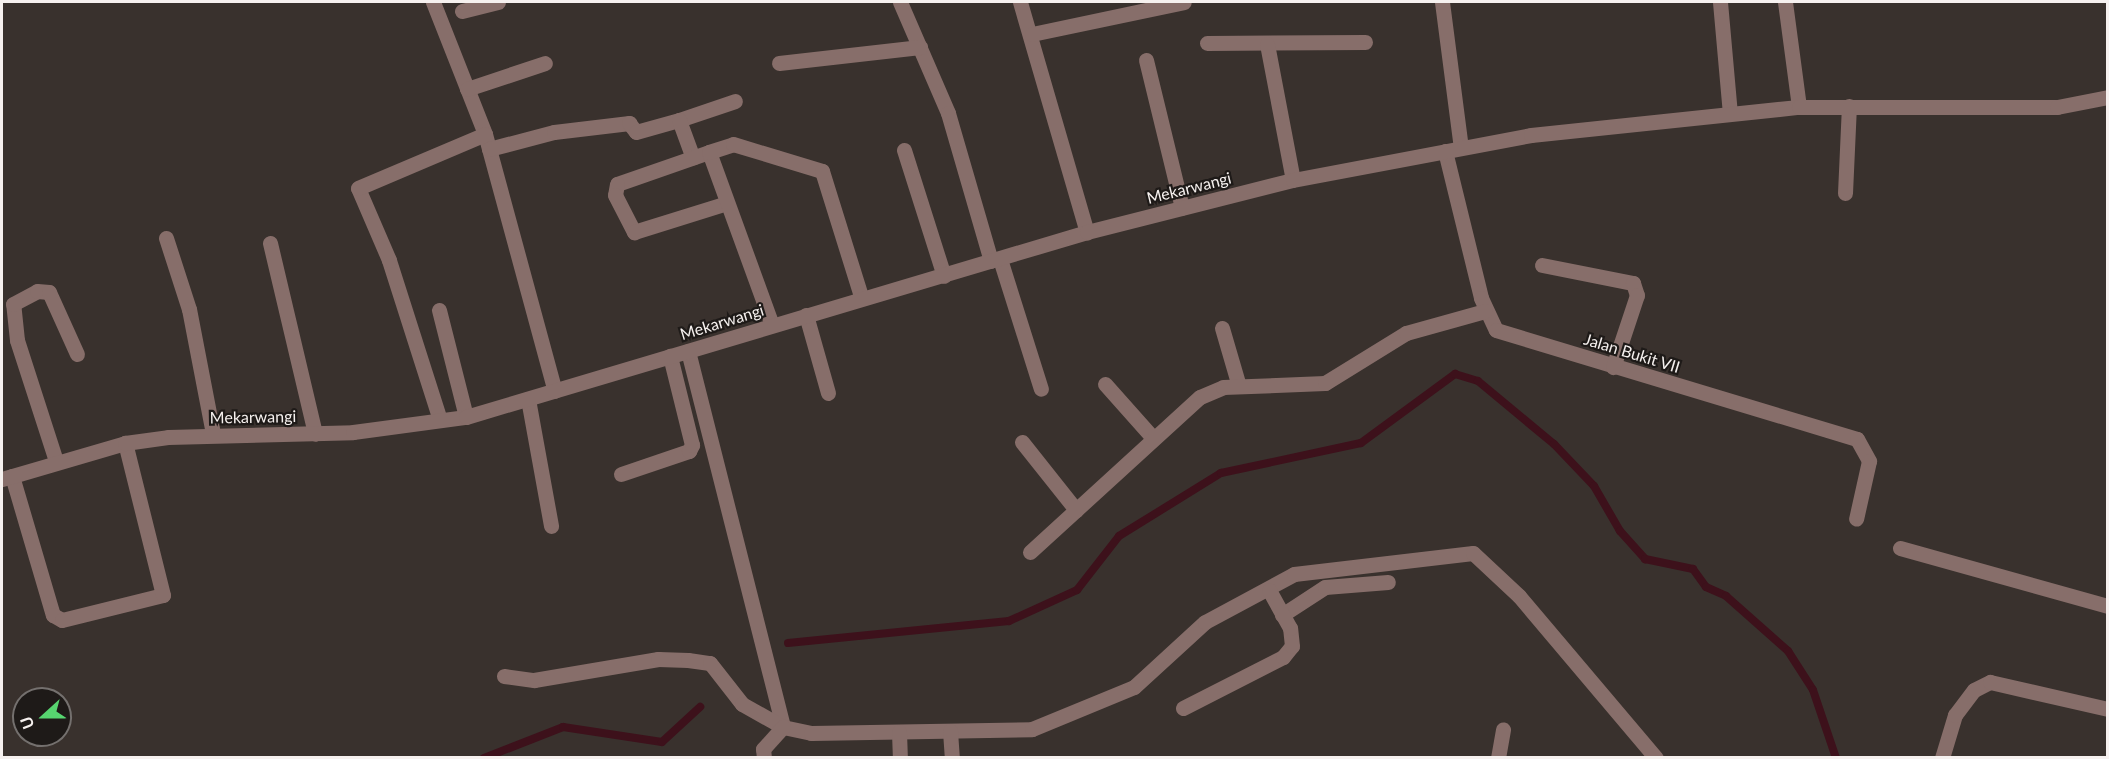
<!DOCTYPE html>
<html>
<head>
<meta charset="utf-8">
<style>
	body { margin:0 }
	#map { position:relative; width:2109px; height:759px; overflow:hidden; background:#39312d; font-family:Lato,sans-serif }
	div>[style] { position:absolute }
	.stream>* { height:8px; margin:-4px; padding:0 4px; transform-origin:4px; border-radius:4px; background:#3d111b }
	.minor>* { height:15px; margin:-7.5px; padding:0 7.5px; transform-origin:7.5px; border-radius:7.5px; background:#876e6a }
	span { translate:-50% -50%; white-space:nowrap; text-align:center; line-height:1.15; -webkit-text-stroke:4.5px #1e1a18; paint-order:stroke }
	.street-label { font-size:16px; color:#f6f1ef }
	.frame { position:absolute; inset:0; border:3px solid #f6f1ef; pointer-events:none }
	.north { position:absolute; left:12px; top:687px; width:60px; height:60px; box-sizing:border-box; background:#1e1a18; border:2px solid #74706e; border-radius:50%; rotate:249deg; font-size:16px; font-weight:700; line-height:24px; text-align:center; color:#f6f1ef }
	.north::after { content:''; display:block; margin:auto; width:21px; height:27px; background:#57d570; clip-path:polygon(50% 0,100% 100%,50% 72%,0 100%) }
</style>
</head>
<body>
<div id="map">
	<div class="stream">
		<i style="left:788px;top:643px;width:222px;rotate:-5.7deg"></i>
		<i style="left:1009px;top:621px;width:75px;rotate:-24.5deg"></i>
		<i style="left:1077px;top:590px;width:68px;rotate:-52.1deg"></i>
		<i style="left:1119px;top:536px;width:120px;rotate:-31.7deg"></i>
		<i style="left:1221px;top:473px;width:143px;rotate:-12.1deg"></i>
		<i style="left:1361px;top:443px;width:117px;rotate:-36.3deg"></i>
		<i style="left:1455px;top:374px;width:24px;rotate:17deg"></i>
		<i style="left:1478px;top:381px;width:99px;rotate:39.7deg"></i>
		<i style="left:1554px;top:444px;width:58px;rotate:46.4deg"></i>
		<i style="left:1594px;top:486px;width:52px;rotate:60deg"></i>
		<i style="left:1620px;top:531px;width:38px;rotate:48deg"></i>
		<i style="left:1645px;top:559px;width:49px;rotate:11.8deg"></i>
		<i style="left:1693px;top:569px;width:22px;rotate:54deg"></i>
		<i style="left:1706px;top:587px;width:22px;rotate:24deg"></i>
		<i style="left:1726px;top:596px;width:83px;rotate:41.6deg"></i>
		<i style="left:1788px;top:651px;width:46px;rotate:57.3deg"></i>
		<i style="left:1813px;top:690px;width:72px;rotate:71.3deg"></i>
		<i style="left:484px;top:758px;width:85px;rotate:-21.4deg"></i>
		<i style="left:563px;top:727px;width:100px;rotate:8.6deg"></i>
		<i style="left:662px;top:742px;width:52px;rotate:-42.6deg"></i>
	</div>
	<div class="minor">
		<i style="left:433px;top:2px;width:142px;rotate:68.5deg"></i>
		<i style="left:485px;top:134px;width:266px;rotate:74.8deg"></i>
		<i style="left:900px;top:2px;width:121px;rotate:66.6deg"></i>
		<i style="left:948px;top:113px;width:154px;rotate:73.8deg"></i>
		<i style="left:1020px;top:2px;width:240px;rotate:73.8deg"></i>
		<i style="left:1442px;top:2px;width:147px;rotate:82.6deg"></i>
		<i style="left:1720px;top:2px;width:111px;rotate:84.9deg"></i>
		<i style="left:1785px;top:2px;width:106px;rotate:82.4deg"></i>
		<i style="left:462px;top:11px;width:37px;rotate:-14deg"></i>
		<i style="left:1032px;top:34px;width:155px;rotate:-11.9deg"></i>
		<i style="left:1207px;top:43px;width:158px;rotate:-0.4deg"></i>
		<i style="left:1267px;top:44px;width:138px;rotate:79.2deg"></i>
		<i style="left:1146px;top:60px;width:152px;rotate:76.3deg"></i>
		<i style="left:779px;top:63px;width:142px;rotate:-6.5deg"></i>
		<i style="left:467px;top:89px;width:82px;rotate:-18.4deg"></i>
		<i style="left:679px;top:120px;width:59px;rotate:-18.7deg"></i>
		<i style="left:489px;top:149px;width:67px;rotate:-14.7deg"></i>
		<i style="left:554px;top:132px;width:76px;rotate:-6.8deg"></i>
		<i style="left:629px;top:123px;width:11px;rotate:52deg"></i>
		<i style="left:636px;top:132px;width:45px;rotate:-15.6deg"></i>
		<i style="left:679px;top:120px;width:40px;rotate:69.8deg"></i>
		<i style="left:904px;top:150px;width:132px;rotate:72.4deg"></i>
		<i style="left:1445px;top:151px;width:151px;rotate:76.2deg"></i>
		<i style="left:1481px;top:298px;width:35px;rotate:65deg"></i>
		<i style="left:1496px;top:330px;width:377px;rotate:16.8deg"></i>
		<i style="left:1857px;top:439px;width:25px;rotate:61deg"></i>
		<i style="left:1869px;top:461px;width:59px;rotate:102.6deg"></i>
		<i style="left:709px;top:152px;width:97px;rotate:160.8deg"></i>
		<i style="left:617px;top:184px;width:11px;rotate:100deg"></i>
		<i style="left:615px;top:195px;width:42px;rotate:62.8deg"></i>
		<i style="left:634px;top:232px;width:97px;rotate:-17.3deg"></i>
		<i style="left:1845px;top:193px;width:87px;rotate:-87.4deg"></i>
		<i style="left:166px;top:238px;width:75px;rotate:72.1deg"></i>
		<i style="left:189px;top:309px;width:127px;rotate:79.1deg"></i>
		<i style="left:270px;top:243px;width:196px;rotate:76.7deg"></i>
		<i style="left:1000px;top:259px;width:136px;rotate:72.5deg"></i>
		<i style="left:1542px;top:265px;width:93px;rotate:11.2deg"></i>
		<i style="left:1633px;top:283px;width:13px;rotate:72deg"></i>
		<i style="left:1637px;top:295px;width:76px;rotate:108.4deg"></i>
		<i style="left:439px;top:310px;width:110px;rotate:75.8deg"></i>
		<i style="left:806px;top:315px;width:81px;rotate:74.2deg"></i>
		<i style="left:772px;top:325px;width:184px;rotate:-110deg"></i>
		<i style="left:709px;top:152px;width:25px;rotate:-18deg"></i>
		<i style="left:733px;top:144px;width:93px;rotate:16.9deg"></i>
		<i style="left:822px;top:171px;width:131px;rotate:72.7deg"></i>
		<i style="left:1222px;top:328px;width:60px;rotate:73.7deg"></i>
		<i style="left:688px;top:351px;width:388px;rotate:75.8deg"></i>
		<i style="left:1105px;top:384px;width:72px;rotate:48.4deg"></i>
		<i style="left:528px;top:399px;width:129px;rotate:79.7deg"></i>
		<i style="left:440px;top:420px;width:168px;rotate:-107.7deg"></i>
		<i style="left:389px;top:260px;width:78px;rotate:-113.3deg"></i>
		<i style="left:358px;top:188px;width:138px;rotate:-23deg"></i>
		<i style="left:1022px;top:442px;width:87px;rotate:51.5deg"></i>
		<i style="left:56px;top:461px;width:127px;rotate:-107.9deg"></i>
		<i style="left:17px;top:340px;width:36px;rotate:-96deg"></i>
		<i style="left:13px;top:304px;width:27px;rotate:-28deg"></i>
		<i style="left:37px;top:291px;width:12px;rotate:5deg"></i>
		<i style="left:49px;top:292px;width:68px;rotate:65.7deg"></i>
		<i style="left:621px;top:474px;width:72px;rotate:-18.7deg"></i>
		<i style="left:689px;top:451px;width:7px;rotate:-63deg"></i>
		<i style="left:692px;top:445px;width:92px;rotate:-103.9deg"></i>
		<i style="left:12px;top:476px;width:145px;rotate:73.6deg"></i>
		<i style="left:53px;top:615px;width:10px;rotate:29deg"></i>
		<i style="left:62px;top:620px;width:104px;rotate:-13.9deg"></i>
		<i style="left:163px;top:595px;width:157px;rotate:-104deg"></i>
		<i style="left:2px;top:479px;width:128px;rotate:-16.3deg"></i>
		<i style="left:125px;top:443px;width:43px;rotate:-7.9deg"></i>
		<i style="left:168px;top:437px;width:185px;rotate:-1.5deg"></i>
		<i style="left:353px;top:432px;width:114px;rotate:-7.6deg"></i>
		<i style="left:466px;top:417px;width:648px;rotate:-16.59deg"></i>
		<i style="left:1087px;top:232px;width:212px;rotate:-14.2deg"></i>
		<i style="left:1293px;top:180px;width:242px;rotate:-10.7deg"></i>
		<i style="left:1531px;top:135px;width:269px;rotate:-6deg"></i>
		<i style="left:1799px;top:107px;width:258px"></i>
		<i style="left:2057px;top:107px;width:52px;rotate:-11.1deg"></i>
		<i style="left:1900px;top:548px;width:216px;rotate:15.6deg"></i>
		<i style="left:1030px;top:552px;width:230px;rotate:-42.4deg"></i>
		<i style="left:1200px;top:397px;width:25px;rotate:-23deg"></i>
		<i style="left:1223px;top:387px;width:102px;rotate:-2.2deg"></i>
		<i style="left:1325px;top:383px;width:95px;rotate:-31.7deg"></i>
		<i style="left:1406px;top:333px;width:82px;rotate:-15.6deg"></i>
		<i style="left:1282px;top:615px;width:51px;rotate:-33.1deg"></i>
		<i style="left:1325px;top:587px;width:63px;rotate:-4.5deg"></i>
		<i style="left:504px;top:676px;width:30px;rotate:8deg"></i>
		<i style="left:534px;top:680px;width:126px;rotate:-9.6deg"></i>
		<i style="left:658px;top:659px;width:30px;rotate:2deg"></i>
		<i style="left:688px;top:660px;width:22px;rotate:8deg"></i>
		<i style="left:710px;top:663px;width:52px;rotate:52deg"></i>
		<i style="left:742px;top:704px;width:47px;rotate:29.3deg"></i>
		<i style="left:783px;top:727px;width:29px;rotate:12deg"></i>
		<i style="left:811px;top:733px;width:221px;rotate:-1deg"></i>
		<i style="left:1032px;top:729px;width:110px;rotate:-22.4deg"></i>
		<i style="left:1134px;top:687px;width:96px;rotate:-42.5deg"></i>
		<i style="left:1205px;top:622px;width:101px;rotate:-28.3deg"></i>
		<i style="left:1294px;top:574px;width:180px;rotate:-6.7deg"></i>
		<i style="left:1473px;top:553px;width:63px;rotate:43.1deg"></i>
		<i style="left:1519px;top:596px;width:212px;rotate:49.8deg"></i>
		<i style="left:1183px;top:708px;width:112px;rotate:-27deg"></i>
		<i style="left:1283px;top:657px;width:14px;rotate:-51deg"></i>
		<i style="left:1292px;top:646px;width:18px;rotate:-96deg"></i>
		<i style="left:1290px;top:628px;width:43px;rotate:-118.9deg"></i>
		<i style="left:950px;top:731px;width:27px;rotate:86deg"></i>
		<i style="left:899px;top:732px;width:26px;rotate:88deg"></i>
		<i style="left:764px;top:758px;width:9px;rotate:-96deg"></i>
		<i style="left:763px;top:749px;width:30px;rotate:-48deg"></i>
		<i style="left:1498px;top:758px;width:29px;rotate:-80deg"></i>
		<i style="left:1942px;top:758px;width:45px;rotate:-73.2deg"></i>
		<i style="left:1955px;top:715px;width:31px;rotate:-53deg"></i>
		<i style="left:1974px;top:690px;width:18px;rotate:-27deg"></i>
		<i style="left:1990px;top:682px;width:121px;rotate:12.9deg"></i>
	</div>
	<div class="street-label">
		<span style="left:1189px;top:188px;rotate:-14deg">Mekarwangi</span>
		<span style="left:722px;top:322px;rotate:-17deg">Mekarwangi</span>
		<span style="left:1632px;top:353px;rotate:17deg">Jalan Bukit VII</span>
		<span style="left:253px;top:417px;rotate:-1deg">Mekarwangi</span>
	</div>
	<div class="frame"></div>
	<div class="north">U</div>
</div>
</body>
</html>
